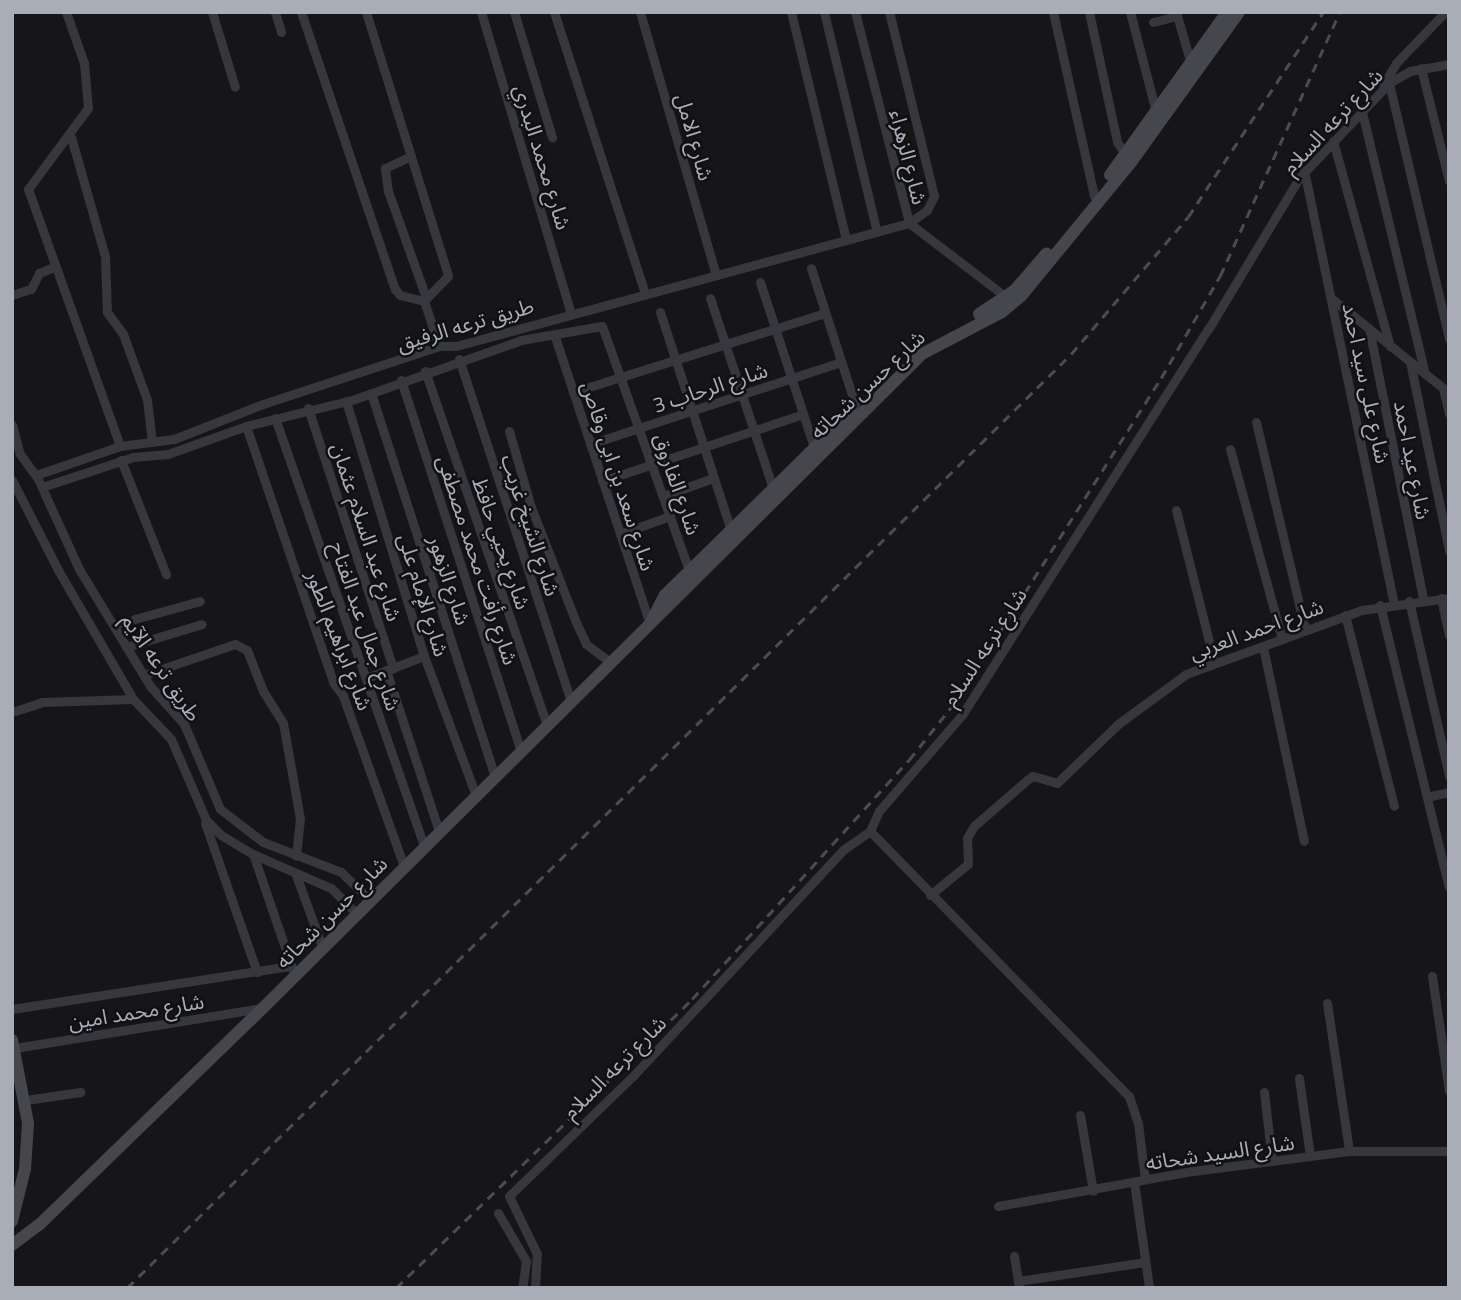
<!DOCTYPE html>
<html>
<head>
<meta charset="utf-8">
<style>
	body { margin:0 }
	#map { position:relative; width:1461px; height:1300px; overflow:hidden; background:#161618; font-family:"Titillium Web","Noto Sans Arabic",sans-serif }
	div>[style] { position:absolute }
	.minor>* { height:9px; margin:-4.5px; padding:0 4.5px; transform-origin:4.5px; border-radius:4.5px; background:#37383d }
	.secondary>* { height:12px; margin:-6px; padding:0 6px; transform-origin:6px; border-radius:6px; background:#45474d }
	.rail>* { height:2.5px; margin-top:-1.25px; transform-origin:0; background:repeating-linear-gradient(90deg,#4a4c52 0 9px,transparent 0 16px) }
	span { translate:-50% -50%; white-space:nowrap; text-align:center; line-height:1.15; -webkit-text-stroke:5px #111113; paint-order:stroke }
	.street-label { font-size:21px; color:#a8adb8 }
	.frame { position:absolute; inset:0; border:14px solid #a8adb8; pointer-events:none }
</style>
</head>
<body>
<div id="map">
	<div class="minor">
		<i style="left:66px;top:12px;width:54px;rotate:70.6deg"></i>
		<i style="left:84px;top:63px;width:45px;rotate:84.9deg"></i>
		<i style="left:88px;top:108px;width:101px;rotate:126.5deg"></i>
		<i style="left:28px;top:189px;width:273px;rotate:70.3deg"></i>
		<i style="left:212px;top:12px;width:78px;rotate:73deg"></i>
		<i style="left:275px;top:12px;width:21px;rotate:73deg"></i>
		<i style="left:301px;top:12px;width:293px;rotate:71.3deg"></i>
		<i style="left:395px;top:289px;width:8px;rotate:50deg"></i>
		<i style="left:400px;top:295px;width:25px;rotate:14deg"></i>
		<i style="left:366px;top:12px;width:276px;rotate:72.7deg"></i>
		<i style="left:448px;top:276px;width:35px;rotate:134deg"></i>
		<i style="left:424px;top:301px;width:47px;rotate:71.6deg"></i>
		<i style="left:481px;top:12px;width:314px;rotate:73.4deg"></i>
		<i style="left:514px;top:12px;width:131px;rotate:73.1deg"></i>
		<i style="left:554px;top:12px;width:295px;rotate:72.1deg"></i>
		<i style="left:640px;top:12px;width:271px;rotate:73.9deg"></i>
		<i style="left:791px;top:12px;width:234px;rotate:76.4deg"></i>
		<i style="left:824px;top:12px;width:226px;rotate:76.5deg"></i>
		<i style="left:855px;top:12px;width:218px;rotate:75.6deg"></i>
		<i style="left:909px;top:223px;width:127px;rotate:37.3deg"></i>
		<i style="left:1053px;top:12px;width:189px;rotate:77.4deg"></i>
		<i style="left:1089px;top:12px;width:133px;rotate:77.8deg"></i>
		<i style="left:1117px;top:142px;width:19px;rotate:55deg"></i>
		<i style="left:1130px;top:12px;width:103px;rotate:75.4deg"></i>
		<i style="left:1176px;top:12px;width:54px;rotate:73.9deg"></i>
		<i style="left:1153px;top:22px;width:25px;rotate:-14deg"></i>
		<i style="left:1421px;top:68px;width:116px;rotate:76.1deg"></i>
		<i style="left:1389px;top:83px;width:263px;rotate:76.8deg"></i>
		<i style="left:1383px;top:85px;width:26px;rotate:-59deg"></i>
		<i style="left:1396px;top:63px;width:71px;rotate:-46.1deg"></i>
		<i style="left:1362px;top:112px;width:269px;rotate:76.5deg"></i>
		<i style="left:71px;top:137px;width:124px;rotate:74.1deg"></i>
		<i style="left:105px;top:256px;width:56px;rotate:88deg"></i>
		<i style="left:107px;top:312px;width:27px;rotate:54deg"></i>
		<i style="left:123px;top:334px;width:70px;rotate:70deg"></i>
		<i style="left:147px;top:400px;width:42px;rotate:83.2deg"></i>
		<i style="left:1333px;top:141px;width:213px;rotate:74.5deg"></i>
		<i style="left:411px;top:156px;width:29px;rotate:155deg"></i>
		<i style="left:385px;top:168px;width:23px;rotate:83deg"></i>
		<i style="left:388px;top:191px;width:110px;rotate:70.4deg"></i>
		<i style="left:1304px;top:170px;width:442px;rotate:78.3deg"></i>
		<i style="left:811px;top:268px;width:146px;rotate:72.1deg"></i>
		<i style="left:760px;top:282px;width:174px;rotate:71.9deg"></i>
		<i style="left:12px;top:295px;width:20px;rotate:-18deg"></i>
		<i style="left:31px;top:289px;width:18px;rotate:-63deg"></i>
		<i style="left:39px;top:273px;width:16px;rotate:-22deg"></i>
		<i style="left:710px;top:298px;width:200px;rotate:71.7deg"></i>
		<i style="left:1331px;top:298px;width:151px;rotate:38.8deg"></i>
		<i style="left:660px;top:312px;width:229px;rotate:72deg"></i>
		<i style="left:1369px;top:328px;width:276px;rotate:78.7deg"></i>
		<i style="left:555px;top:337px;width:303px;rotate:71.7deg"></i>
		<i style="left:459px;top:359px;width:361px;rotate:71.9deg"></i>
		<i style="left:1410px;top:362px;width:193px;rotate:78.3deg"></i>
		<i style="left:425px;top:371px;width:375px;rotate:71deg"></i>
		<i style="left:401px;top:380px;width:390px;rotate:72.1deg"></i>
		<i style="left:1443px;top:388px;width:26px;rotate:77deg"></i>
		<i style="left:573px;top:392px;width:264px;rotate:-17.4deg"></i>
		<i style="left:371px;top:393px;width:404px;rotate:72.1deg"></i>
		<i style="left:346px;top:401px;width:267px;rotate:73deg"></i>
		<i style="left:424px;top:656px;width:149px;rotate:69.6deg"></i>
		<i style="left:308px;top:408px;width:274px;rotate:71.9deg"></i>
		<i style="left:275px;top:418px;width:453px;rotate:70.8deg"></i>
		<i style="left:1256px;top:422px;width:214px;rotate:76.7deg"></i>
		<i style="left:12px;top:425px;width:30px;rotate:75deg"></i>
		<i style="left:20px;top:454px;width:31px;rotate:54deg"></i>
		<i style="left:38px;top:479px;width:99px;rotate:65.5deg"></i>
		<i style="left:79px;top:569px;width:137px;rotate:58.7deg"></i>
		<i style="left:150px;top:686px;width:51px;rotate:48.2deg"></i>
		<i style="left:184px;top:724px;width:92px;rotate:67deg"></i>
		<i style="left:220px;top:809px;width:54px;rotate:37.5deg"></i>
		<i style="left:263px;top:842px;width:84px;rotate:21deg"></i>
		<i style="left:341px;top:872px;width:40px;rotate:44deg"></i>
		<i style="left:246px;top:426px;width:270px;rotate:71.2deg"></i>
		<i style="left:333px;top:682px;width:17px;rotate:54deg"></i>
		<i style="left:343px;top:696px;width:181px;rotate:70.3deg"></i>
		<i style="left:509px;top:431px;width:79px;rotate:73.9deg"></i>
		<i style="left:531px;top:507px;width:121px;rotate:68.7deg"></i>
		<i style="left:575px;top:620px;width:26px;rotate:65deg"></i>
		<i style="left:586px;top:644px;width:31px;rotate:37deg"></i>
		<i style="left:590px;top:444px;width:264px;rotate:-18.1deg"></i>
		<i style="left:1230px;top:449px;width:197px;rotate:74.7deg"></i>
		<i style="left:121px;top:460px;width:123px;rotate:68.5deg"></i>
		<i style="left:36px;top:475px;width:89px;rotate:-19deg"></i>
		<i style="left:120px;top:446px;width:54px;rotate:-7.4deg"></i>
		<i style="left:174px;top:439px;width:96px;rotate:-21.5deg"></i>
		<i style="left:263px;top:404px;width:185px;rotate:-18.2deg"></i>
		<i style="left:439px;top:346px;width:17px"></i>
		<i style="left:456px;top:346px;width:469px;rotate:-15.2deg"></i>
		<i style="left:909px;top:223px;width:22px;rotate:-36deg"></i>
		<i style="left:927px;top:210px;width:16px;rotate:-63deg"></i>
		<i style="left:934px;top:196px;width:189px;rotate:-103.7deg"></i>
		<i style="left:12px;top:480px;width:101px;rotate:62.9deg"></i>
		<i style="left:58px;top:570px;width:149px;rotate:59.8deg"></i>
		<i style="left:133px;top:699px;width:55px;rotate:46.5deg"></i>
		<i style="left:171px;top:739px;width:88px;rotate:66.6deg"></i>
		<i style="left:206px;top:820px;width:21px;rotate:45deg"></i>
		<i style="left:221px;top:835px;width:37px;rotate:31deg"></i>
		<i style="left:253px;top:854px;width:85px;rotate:23.6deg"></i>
		<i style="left:331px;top:888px;width:37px;rotate:45deg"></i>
		<i style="left:602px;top:481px;width:212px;rotate:-18.4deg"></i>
		<i style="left:42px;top:487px;width:96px;rotate:-18.2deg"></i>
		<i style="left:133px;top:457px;width:35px;rotate:-5deg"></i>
		<i style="left:168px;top:454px;width:83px;rotate:-19.7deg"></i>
		<i style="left:246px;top:426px;width:109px;rotate:-13.8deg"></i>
		<i style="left:352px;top:400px;width:179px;rotate:-19.5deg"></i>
		<i style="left:521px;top:340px;width:82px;rotate:-9.8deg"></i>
		<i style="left:602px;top:326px;width:260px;rotate:70.4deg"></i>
		<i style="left:663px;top:496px;width:53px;rotate:-19.8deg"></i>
		<i style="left:1176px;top:510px;width:156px;rotate:75.9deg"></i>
		<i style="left:620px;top:534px;width:53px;rotate:-19.8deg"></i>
		<i style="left:1441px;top:598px;width:38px;rotate:78deg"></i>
		<i style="left:1409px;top:601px;width:180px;rotate:77.1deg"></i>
		<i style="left:1380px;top:605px;width:290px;rotate:76.3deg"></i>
		<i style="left:1345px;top:615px;width:197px;rotate:75.6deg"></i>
		<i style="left:113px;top:625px;width:90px;rotate:-15.4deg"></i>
		<i style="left:126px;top:647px;width:79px;rotate:-16.8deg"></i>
		<i style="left:1263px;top:647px;width:198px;rotate:78.1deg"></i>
		<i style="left:386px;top:670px;width:169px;rotate:71.8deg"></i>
		<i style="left:144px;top:675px;width:96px;rotate:-18.8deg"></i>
		<i style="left:235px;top:644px;width:13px;rotate:27deg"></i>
		<i style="left:247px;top:650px;width:44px;rotate:68.7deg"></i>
		<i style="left:263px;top:691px;width:38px;rotate:58deg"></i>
		<i style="left:283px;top:723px;width:97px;rotate:79.9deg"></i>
		<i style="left:300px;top:818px;width:38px;rotate:96deg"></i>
		<i style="left:366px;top:678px;width:62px;rotate:-20.8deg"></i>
		<i style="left:12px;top:712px;width:32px;rotate:-18deg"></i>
		<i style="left:42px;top:702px;width:91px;rotate:-1.9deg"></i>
		<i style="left:1427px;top:797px;width:23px;rotate:-13deg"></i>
		<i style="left:205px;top:823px;width:158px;rotate:70.8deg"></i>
		<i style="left:870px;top:831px;width:371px;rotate:45.7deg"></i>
		<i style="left:1129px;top:1096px;width:28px;rotate:72deg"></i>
		<i style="left:1138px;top:1123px;width:57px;rotate:83deg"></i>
		<i style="left:253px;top:854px;width:124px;rotate:71.1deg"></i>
		<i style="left:296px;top:875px;width:79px;rotate:70deg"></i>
		<i style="left:930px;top:895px;width:49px;rotate:-39.2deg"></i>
		<i style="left:968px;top:864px;width:26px;rotate:-92deg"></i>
		<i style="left:967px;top:838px;width:14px;rotate:-60deg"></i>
		<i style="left:974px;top:826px;width:70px;rotate:-41deg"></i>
		<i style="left:1027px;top:780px;width:7px;rotate:-34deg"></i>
		<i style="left:1033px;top:776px;width:25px;rotate:16deg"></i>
		<i style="left:1057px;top:783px;width:85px;rotate:-44deg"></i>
		<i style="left:1118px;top:724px;width:84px;rotate:-36.3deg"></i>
		<i style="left:1186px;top:674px;width:187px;rotate:-20deg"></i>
		<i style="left:1362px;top:610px;width:88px;rotate:-7.9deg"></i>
		<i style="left:1432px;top:976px;width:116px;rotate:81.6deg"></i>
		<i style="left:1327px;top:1003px;width:150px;rotate:81.5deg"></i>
		<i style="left:12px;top:1009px;width:282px;rotate:-8.8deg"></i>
		<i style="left:15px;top:1048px;width:250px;rotate:-9.2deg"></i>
		<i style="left:1299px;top:1078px;width:79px;rotate:82deg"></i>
		<i style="left:1264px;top:1092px;width:69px;rotate:83.4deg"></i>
		<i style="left:26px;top:1100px;width:55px;rotate:-8.4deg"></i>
		<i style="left:1080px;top:1115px;width:77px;rotate:80.3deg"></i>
		<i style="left:1134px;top:1182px;width:107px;rotate:81.9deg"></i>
		<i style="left:998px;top:1206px;width:198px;rotate:-10.2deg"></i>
		<i style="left:1193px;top:1171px;width:157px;rotate:-7.3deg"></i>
		<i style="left:1349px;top:1151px;width:100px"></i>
		<i style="left:498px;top:1213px;width:56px;rotate:59.7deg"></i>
		<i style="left:526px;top:1261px;width:27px;rotate:98deg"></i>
		<i style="left:1014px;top:1256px;width:32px;rotate:81deg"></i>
		<i style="left:1018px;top:1281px;width:128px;rotate:-8.5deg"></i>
		<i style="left:535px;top:1288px;width:34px;rotate:-87deg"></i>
		<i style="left:537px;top:1254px;width:64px;rotate:-115.8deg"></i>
		<i style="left:509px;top:1196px;width:173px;rotate:-44.1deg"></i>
		<i style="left:633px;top:1076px;width:309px;rotate:-47.1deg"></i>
		<i style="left:843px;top:850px;width:33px;rotate:-35deg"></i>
		<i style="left:870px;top:831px;width:22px;rotate:-66deg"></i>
		<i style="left:879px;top:811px;width:127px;rotate:-49.2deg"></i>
		<i style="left:962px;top:715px;width:459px;rotate:-57.5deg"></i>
		<i style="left:1209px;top:328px;width:175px;rotate:-59deg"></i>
		<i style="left:1299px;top:178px;width:131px;rotate:-46.5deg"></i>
		<i style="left:1389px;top:83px;width:24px;rotate:-30deg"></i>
		<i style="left:1410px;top:71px;width:40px;rotate:-10deg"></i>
	</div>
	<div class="secondary">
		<i style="left:1110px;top:175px;width:201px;rotate:-54.3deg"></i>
		<i style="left:979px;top:314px;width:43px;rotate:-33.7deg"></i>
		<i style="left:1015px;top:290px;width:48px;rotate:-49.3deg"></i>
		<i style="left:651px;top:622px;width:30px;rotate:-63deg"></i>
		<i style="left:665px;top:595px;width:262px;rotate:-44.5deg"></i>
		<i style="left:12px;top:1040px;width:85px;rotate:79.1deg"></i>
		<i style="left:28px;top:1123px;width:46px;rotate:93.7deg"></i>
		<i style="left:25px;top:1169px;width:54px;rotate:104deg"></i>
		<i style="left:12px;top:1245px;width:34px;rotate:-37deg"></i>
		<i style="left:39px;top:1225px;width:312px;rotate:-44.1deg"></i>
		<i style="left:263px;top:1008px;width:928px;rotate:-44.78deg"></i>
		<i style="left:922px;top:354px;width:90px;rotate:-27.7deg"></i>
		<i style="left:1002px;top:312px;width:26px;rotate:-40deg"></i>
		<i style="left:1022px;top:295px;width:173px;rotate:-50.6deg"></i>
		<i style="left:1132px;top:161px;width:183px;rotate:-54.3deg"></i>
	</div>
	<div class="rail">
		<i style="left:127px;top:1288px;width:1328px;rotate:-44.69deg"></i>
		<i style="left:1071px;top:354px;width:180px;rotate:-49.5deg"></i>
		<i style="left:1188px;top:217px;width:245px;rotate:-56.6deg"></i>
		<i style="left:396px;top:1288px;width:414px;rotate:-44.3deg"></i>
		<i style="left:692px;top:999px;width:323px;rotate:-47.8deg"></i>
		<i style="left:909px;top:760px;width:75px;rotate:-51.5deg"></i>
		<i style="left:956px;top:701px;width:383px;rotate:-57.6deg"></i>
		<i style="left:1161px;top:378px;width:118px;rotate:-60deg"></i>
		<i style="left:1220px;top:276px;width:290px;rotate:-65.6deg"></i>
	</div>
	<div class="street-label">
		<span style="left:1332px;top:121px;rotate:-47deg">شارع ترعه السلام</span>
		<span style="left:695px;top:137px;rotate:74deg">شارع الامل</span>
		<span style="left:543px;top:157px;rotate:73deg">شارع محمد البدري</span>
		<span style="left:909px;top:157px;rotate:76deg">شارع الزهراء</span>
		<span style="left:465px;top:324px;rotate:-16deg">طريق ترعه الرفيق</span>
		<span style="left:1367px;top:383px;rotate:78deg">شارع على سيد احمد</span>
		<span style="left:867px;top:384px;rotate:-43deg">شارع حسن شحاته</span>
		<span style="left:710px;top:387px;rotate:-18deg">شارع الرحاب 3</span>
		<span style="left:1413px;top:460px;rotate:79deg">شارع عيد احمد</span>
		<span style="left:619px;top:476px;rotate:72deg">شارع سعد بن ابى وقاص</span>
		<span style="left:678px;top:484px;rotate:71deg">شارع الفاروق</span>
		<span style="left:531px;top:525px;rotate:72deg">شارع الشيخ غريب</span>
		<span style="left:367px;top:532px;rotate:72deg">شارع عبد السلام عثمان</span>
		<span style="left:502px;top:543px;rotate:71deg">شارع يحيي حافظ</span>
		<span style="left:478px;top:560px;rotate:72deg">شارع رأفت محمد مصطفى</span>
		<span style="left:450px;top:580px;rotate:72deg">شارع الزهور</span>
		<span style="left:424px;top:595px;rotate:73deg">شارع الإمام على</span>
		<span style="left:366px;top:626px;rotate:71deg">شارع جمال عبد الفتاح</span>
		<span style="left:1256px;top:629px;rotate:-20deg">شارع احمد العربي</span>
		<span style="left:340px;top:640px;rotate:69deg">شارع ابراهيم الطور</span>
		<span style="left:984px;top:647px;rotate:-57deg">شارع ترعه السلام</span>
		<span style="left:162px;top:667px;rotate:56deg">طريق ترعه الآيم</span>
		<span style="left:331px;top:912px;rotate:-45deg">شارع حسن شحاته</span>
		<span style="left:136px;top:1011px;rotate:-9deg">شارع محمد امين</span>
		<span style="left:614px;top:1067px;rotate:-45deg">شارع ترعه السلام</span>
		<span style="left:1220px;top:1152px;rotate:-8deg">شارع السيد شحاته</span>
	</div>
	<div class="frame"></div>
</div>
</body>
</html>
